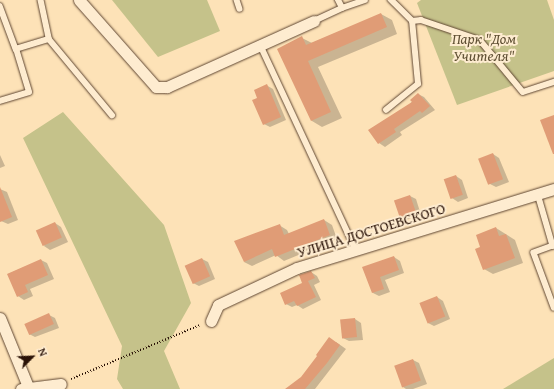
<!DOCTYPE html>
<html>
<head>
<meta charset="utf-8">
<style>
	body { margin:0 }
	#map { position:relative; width:554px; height:389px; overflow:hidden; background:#fde2b7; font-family:"Gentium Book Plus",serif }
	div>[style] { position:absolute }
	.green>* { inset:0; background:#c5c28a }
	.shadow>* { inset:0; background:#0003 }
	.building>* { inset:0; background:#e09c76; transform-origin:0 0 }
	.path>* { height:2px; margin-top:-1px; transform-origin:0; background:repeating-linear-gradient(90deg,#2a1206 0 1px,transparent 0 3px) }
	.roads { filter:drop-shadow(0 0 1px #5f4632) drop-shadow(0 0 1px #5f4632) }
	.service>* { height:5.5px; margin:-2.75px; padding:0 2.75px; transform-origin:2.75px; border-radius:2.75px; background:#feecd0 }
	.minor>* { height:11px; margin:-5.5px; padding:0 5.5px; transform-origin:5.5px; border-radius:5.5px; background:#feecd0 }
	span { translate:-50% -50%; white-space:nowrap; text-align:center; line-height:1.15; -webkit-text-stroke:4px #feecd0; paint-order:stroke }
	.park-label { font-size:15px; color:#605034; font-style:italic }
	.street-label { font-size:15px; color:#2a1206 }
	.north { position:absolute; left:12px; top:337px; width:40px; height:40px; -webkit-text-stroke:3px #feecd0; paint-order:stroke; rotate:66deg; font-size:11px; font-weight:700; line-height:16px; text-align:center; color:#2a1206 }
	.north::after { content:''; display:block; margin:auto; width:14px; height:18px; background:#2a1206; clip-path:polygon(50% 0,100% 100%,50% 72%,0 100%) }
</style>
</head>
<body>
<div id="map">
	<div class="green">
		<i style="clip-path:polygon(112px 0,207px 0,220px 31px,158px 57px)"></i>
		<i style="clip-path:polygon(421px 0,547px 0,554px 20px,554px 71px,457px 105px,417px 3px)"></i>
		<i style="clip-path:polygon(63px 112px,164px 225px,191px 303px,164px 351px,180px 389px,123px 389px,117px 379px,122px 346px,23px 138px)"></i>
		<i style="clip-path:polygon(554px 358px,554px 389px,503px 389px)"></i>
	</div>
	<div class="shadow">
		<i style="clip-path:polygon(381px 14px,392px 20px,397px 34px,318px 67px,342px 118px,322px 127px,312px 121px,302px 38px,312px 43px)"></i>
		<i style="clip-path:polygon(266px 85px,273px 89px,286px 120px,270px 127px,264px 124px)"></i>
		<i style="clip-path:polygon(418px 94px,424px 97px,435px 110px,400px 132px,402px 135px,385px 147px,379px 143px)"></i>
		<i style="clip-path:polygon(493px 154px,499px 158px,509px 182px,496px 187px,490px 184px)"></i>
		<i style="clip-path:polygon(0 155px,5px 166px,0 168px)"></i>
		<i style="clip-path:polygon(456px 176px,462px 180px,468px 198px,458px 202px,452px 198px)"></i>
		<i style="clip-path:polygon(0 189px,7px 192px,18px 220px,8px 224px,1px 221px,0 217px)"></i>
		<i style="clip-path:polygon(410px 196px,416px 199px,421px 215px,406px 220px,400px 216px)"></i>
		<i style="clip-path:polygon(324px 220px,332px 225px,337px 239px,284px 261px,276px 255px,252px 266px,244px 262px,279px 225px,287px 230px,289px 234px)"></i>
		<i style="clip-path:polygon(55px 223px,61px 227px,68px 242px,50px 250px,44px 246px)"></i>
		<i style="clip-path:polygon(496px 228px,515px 240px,523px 263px,493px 274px,484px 269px,481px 247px)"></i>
		<i style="clip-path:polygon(394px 257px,400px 261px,404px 273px,385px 280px,390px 292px,379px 296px,373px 293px,364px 268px)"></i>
		<i style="clip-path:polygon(202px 259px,208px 262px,215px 279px,199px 286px,193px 283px)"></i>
		<i style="clip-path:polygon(41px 260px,47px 263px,54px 279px,30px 289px,33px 296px,24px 300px,18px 296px,8px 274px)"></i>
		<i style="clip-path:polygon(311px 272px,317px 276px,320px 282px,314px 285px,321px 300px,303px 309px,297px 305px,292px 307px,286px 304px)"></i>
		<i style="clip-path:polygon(437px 297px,443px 301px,450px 319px,434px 326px,428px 323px)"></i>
		<i style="clip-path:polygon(49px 315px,55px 318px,59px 328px,35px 337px,29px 334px)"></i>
		<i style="clip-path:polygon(355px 319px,361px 323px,363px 340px,349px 341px,343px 338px)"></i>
		<i style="clip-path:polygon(336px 342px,346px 349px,315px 389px,286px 389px,301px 378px)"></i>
		<i style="clip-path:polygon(413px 360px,419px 363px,427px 384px,413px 389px,406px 389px,403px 387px)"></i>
	</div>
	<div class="building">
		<i style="clip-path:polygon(381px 13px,387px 27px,308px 61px,331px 112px,311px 121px,277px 49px,302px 36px,306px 45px)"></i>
		<i style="clip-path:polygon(267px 84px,281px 117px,263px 125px,252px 100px,257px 98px,254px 90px)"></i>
		<i style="clip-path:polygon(418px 93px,430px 106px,422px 113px,420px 111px,394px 129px,396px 132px,378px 144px,368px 130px,412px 102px,410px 100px)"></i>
		<i style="clip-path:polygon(554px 115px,554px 154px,553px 154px,540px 120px)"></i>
		<i style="left:493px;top:153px;width:28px;height:16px;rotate:69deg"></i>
		<i style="left:456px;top:175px;width:21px;height:13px;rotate:71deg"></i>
		<i style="clip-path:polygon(0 187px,12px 217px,0 222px)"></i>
		<i style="left:410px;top:195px;width:18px;height:17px;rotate:71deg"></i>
		<i style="clip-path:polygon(324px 219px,330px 235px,275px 257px,272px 249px,244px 262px,234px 241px,280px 224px,284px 235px)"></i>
		<i style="left:55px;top:222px;width:17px;height:21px;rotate:66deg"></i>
		<i style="clip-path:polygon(496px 227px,499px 236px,506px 234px,515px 258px,483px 270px,475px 249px,480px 247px,476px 235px)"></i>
		<i style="clip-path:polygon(394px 256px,399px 270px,380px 277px,384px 289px,372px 293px,362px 267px)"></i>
		<i style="left:202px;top:258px;width:20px;height:19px;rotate:66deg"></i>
		<i style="clip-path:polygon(41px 259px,48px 275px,25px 285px,28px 292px,17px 297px,7px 274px)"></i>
		<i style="clip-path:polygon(311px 271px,315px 278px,308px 281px,316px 297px,297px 306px,294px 301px,285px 305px,280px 293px,302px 283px,299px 275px)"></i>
		<i style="left:437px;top:296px;width:22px;height:19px;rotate:68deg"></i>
		<i style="left:49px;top:313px;width:12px;height:27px;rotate:66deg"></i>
		<i style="left:355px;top:318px;width:19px;height:15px;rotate:84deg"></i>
		<i style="clip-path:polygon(329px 337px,340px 345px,327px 363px,305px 389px,285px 389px,301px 377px,317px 356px,316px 355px)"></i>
		<i style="left:413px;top:359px;width:23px;height:20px;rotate:70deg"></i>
	</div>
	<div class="path">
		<i style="left:71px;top:379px;width:140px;rotate:-22.7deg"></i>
	</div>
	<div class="roads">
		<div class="service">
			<i style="left:41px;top:0;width:40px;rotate:78deg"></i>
			<i style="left:237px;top:0;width:9px;rotate:72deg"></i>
			<i style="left:0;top:6px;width:46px;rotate:69.6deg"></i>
			<i style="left:16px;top:49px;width:34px;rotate:-17deg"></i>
			<i style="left:49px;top:39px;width:99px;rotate:50.3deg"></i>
			<i style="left:342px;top:8px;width:24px;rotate:-19deg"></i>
			<i style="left:314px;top:21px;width:31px;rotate:-25deg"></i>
			<i style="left:342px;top:8px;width:9px;rotate:-117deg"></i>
			<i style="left:412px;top:21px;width:9px;rotate:-6deg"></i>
			<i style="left:421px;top:20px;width:62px;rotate:18.7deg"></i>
			<i style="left:480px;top:40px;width:67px;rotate:50.4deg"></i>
			<i style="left:523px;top:92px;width:33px;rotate:-18deg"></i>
			<i style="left:260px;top:44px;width:227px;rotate:65deg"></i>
			<i style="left:0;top:101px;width:30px;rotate:-17deg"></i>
			<i style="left:29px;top:92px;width:45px;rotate:-106.8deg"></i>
			<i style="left:386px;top:110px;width:41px;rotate:-39.1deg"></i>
			<i style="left:418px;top:84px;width:63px;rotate:-95.4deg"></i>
			<i style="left:412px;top:21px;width:30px;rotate:-135deg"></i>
			<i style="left:538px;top:194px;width:54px;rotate:73.9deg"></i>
			<i style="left:553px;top:246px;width:20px;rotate:160deg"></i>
			<i style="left:534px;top:253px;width:58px;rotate:69.7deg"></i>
		</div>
		<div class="minor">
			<i style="left:79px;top:0;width:116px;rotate:48.5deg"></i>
			<i style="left:156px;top:87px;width:11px"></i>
			<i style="left:167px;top:87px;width:161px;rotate:-24.2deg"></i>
			<i style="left:0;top:318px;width:77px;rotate:67.8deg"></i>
			<i style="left:211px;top:321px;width:17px;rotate:-66deg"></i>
			<i style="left:218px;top:305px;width:87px;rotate:-25.1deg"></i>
			<i style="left:297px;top:268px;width:269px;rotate:-17.1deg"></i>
			<i style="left:21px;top:389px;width:40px;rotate:-7.1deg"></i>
		</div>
	</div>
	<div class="park-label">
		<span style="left:484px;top:47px">Парк "Дом<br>Учителя"</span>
	</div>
	<div class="street-label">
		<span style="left:371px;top:230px;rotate:-17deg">УЛИЦА ДОСТОЕВСКОГО</span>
	</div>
	<div class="north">N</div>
</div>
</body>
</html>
